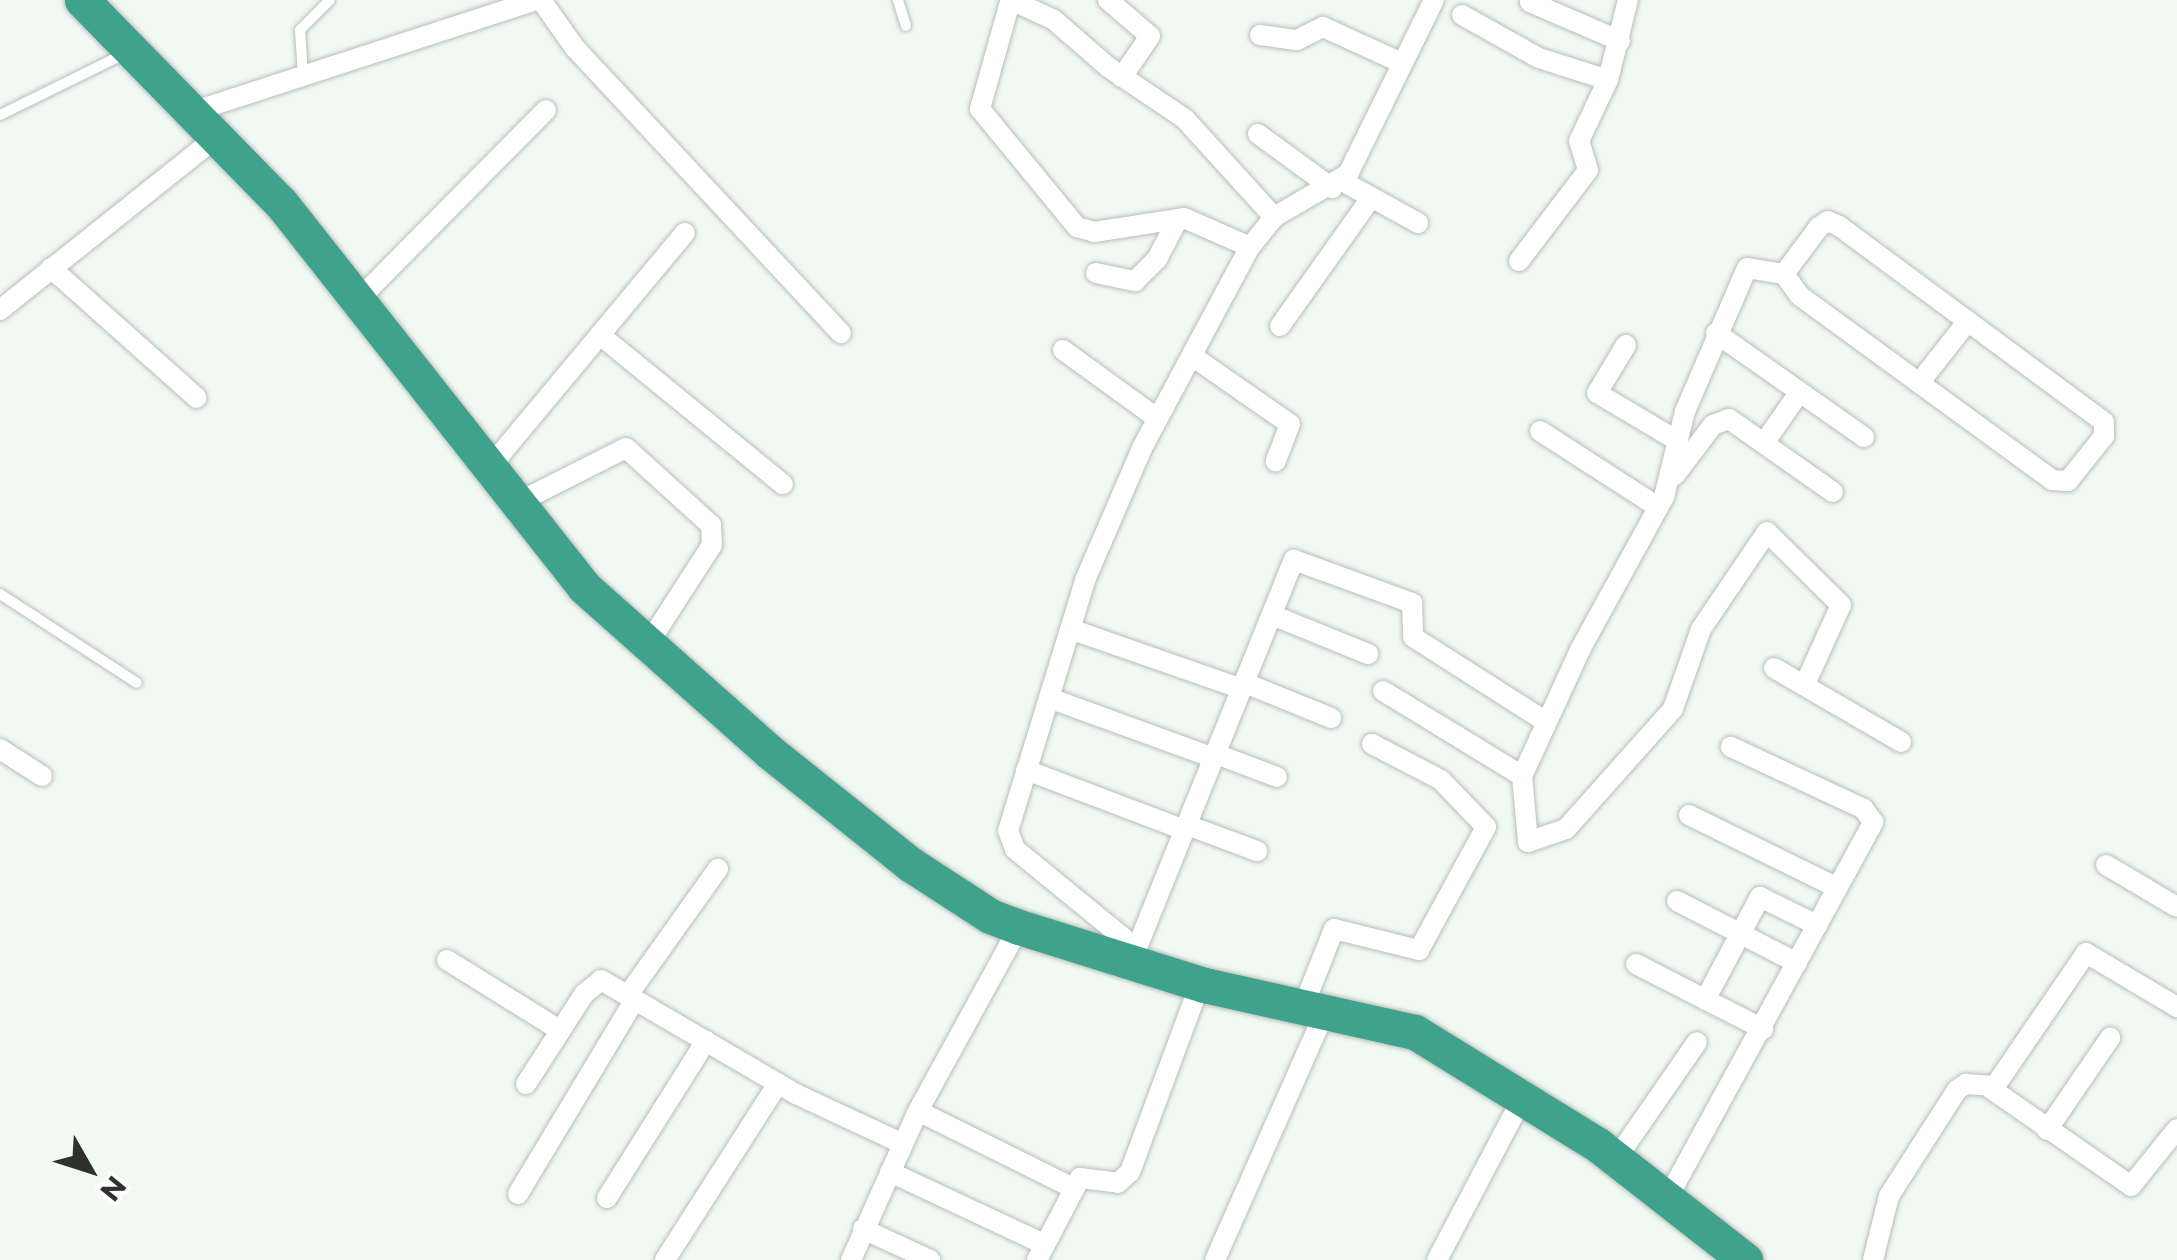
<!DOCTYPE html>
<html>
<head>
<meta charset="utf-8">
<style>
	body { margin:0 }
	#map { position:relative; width:2177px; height:1260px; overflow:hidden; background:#f1faf2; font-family:Montserrat,sans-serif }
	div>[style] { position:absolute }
	.roads { filter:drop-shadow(0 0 2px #b6beb7) drop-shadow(0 0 2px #b6beb7) }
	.lane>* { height:10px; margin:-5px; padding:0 5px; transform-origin:5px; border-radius:5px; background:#fff }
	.street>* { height:20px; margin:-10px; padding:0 10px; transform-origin:10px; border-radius:10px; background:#fff }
	.highway>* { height:35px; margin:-17.5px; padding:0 17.5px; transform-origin:17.5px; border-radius:17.5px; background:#3fa28c }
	span { translate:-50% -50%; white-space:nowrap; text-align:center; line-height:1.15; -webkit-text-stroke:8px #fff; paint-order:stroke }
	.north { position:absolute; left:40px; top:1120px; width:100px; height:100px; -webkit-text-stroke:8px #fff; paint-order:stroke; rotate:129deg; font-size:28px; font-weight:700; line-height:40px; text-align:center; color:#2e312e }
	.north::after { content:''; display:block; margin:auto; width:35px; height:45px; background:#2e312e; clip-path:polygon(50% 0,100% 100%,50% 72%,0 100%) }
</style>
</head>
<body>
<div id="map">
	<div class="roads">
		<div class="lane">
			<i style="left:898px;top:0;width:27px;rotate:73deg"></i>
			<i style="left:303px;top:75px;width:45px;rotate:-93.8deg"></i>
			<i style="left:300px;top:30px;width:42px;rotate:-45deg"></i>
			<i style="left:0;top:115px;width:140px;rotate:-26.2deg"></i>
			<i style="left:0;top:594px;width:163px;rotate:33deg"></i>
		</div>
		<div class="street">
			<i style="left:541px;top:0;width:59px;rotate:54.7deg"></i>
			<i style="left:575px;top:48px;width:390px;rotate:47deg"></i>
			<i style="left:1011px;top:0;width:47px;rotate:24.9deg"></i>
			<i style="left:1054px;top:20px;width:72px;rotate:41deg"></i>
			<i style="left:1108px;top:67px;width:93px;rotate:34deg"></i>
			<i style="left:1185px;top:119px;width:132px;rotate:47.8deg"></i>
			<i style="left:1108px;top:0;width:55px;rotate:40.6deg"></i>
			<i style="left:1150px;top:36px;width:50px;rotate:124.3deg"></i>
			<i style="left:1010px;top:2px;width:111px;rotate:105.7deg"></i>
			<i style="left:980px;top:109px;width:153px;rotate:50.6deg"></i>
			<i style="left:1077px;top:227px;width:18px;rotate:16deg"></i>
			<i style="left:1094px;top:232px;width:91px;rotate:-8.8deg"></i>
			<i style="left:1184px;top:218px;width:72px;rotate:23.7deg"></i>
			<i style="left:1530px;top:2px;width:98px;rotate:23.4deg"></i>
			<i style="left:1462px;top:15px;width:88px;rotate:29.2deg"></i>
			<i style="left:1539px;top:58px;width:72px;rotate:17.7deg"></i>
			<i style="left:1260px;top:35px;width:37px;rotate:8deg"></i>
			<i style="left:1297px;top:40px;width:29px;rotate:-27deg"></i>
			<i style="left:1323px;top:27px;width:87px;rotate:24.5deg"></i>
			<i style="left:192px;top:112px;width:363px;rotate:-18deg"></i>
			<i style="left:1258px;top:134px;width:92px;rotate:36.1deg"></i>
			<i style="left:1342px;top:181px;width:87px;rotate:28.9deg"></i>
			<i style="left:1519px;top:261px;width:114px;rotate:-52.8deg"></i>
			<i style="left:1588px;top:170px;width:30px;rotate:-107deg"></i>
			<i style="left:1579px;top:141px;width:68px;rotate:-64.6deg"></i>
			<i style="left:1608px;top:80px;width:82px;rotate:-76deg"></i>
			<i style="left:51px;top:268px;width:195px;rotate:41.7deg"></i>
			<i style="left:1096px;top:273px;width:40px;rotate:12deg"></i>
			<i style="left:1135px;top:281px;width:31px;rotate:-45deg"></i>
			<i style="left:1157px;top:259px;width:45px;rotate:-62.3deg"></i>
			<i style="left:1784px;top:274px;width:27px;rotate:54deg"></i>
			<i style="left:1800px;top:296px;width:312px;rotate:36.1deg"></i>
			<i style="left:2052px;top:480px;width:16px;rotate:4deg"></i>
			<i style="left:2068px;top:481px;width:58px;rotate:-51.3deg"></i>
			<i style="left:2104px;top:436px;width:14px;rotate:-90deg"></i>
			<i style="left:2104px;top:422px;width:330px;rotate:-143.5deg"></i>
			<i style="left:1839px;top:226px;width:12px;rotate:-156deg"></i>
			<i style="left:1828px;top:221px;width:11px;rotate:146deg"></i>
			<i style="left:1819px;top:227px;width:59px;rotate:126.7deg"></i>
			<i style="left:1784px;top:274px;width:37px;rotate:-171deg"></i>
			<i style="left:1747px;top:268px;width:156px;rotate:113.4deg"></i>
			<i style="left:1685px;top:411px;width:89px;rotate:103.7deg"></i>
			<i style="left:1664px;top:497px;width:172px;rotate:118.8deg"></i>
			<i style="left:1581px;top:648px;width:141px;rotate:114.7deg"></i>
			<i style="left:1522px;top:776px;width:66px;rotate:84.8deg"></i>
			<i style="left:1528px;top:842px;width:40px;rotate:-18.9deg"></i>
			<i style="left:1566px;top:829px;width:161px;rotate:-48.3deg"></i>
			<i style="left:1673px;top:709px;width:85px;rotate:-70.7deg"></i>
			<i style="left:1701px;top:629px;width:117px;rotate:-55.8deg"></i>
			<i style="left:1767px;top:532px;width:104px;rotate:44.6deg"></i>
			<i style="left:1841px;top:605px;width:87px;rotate:114.5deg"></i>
			<i style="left:356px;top:302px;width:270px;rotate:-45.3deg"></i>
			<i style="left:0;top:310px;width:278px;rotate:-38.6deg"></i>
			<i style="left:1280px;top:326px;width:157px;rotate:-54.6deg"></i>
			<i style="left:1716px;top:333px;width:181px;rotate:35.1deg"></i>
			<i style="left:600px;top:335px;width:236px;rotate:39.2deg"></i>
			<i style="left:1626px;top:345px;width:56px;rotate:121.1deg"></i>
			<i style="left:1597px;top:393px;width:94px;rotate:30.7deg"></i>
			<i style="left:1063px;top:350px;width:117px;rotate:36deg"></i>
			<i style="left:1192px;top:356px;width:119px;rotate:34.8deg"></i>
			<i style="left:1290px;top:424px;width:40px;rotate:111deg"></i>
			<i style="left:1919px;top:383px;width:79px;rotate:-51.7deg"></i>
			<i style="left:1540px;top:431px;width:140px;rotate:32.8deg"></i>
			<i style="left:1764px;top:443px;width:61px;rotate:-55deg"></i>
			<i style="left:489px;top:468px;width:306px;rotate:-50.2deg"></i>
			<i style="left:1675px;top:475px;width:63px;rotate:-52.8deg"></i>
			<i style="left:1713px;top:425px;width:17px;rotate:-21deg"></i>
			<i style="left:1729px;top:419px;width:127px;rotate:35.1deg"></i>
			<i style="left:517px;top:503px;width:122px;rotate:-26.8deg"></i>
			<i style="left:626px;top:448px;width:115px;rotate:42.2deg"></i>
			<i style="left:711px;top:525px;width:20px;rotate:87deg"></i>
			<i style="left:712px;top:545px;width:118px;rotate:122.9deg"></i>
			<i style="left:1272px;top:615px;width:104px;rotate:22.1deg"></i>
			<i style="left:1070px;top:629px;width:182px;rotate:19.2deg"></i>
			<i style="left:1774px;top:668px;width:147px;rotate:30.2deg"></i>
			<i style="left:1245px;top:683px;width:93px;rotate:22.1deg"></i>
			<i style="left:1383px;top:691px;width:163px;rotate:31.4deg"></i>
			<i style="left:1049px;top:698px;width:176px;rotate:20deg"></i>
			<i style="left:0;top:749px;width:50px;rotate:32.7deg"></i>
			<i style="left:1216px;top:754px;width:65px;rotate:20.7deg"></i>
			<i style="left:1026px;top:770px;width:170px;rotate:20.7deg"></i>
			<i style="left:1689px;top:815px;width:164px;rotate:26.1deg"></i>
			<i style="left:1187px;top:825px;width:75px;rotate:20.4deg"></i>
			<i style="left:2106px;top:865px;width:82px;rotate:30.6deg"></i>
			<i style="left:1677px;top:901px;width:135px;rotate:27.3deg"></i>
			<i style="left:1137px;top:949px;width:158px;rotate:-140.7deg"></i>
			<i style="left:1015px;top:849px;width:19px;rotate:-111deg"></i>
			<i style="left:1008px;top:831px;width:263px;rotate:-72.9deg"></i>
			<i style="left:1085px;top:580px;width:144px;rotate:-66.6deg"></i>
			<i style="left:1142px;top:448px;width:228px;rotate:-61.8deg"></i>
			<i style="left:1250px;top:247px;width:38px;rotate:-51deg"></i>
			<i style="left:1274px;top:217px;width:86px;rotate:-30.2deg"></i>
			<i style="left:1348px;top:174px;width:194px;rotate:-63.7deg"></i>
			<i style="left:447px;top:960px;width:134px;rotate:31.9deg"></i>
			<i style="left:1132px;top:960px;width:432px;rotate:-68deg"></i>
			<i style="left:1294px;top:560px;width:126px;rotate:20deg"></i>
			<i style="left:1412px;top:603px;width:34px;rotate:88deg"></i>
			<i style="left:1413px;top:637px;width:156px;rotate:32.5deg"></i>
			<i style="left:1636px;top:964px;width:143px;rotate:27.1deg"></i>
			<i style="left:628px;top:995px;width:155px;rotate:-54.5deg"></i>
			<i style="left:1705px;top:1000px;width:117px;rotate:-61.9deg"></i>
			<i style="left:1760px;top:897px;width:64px;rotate:26.2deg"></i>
			<i style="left:1303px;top:1007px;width:84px;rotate:-68.3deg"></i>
			<i style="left:1334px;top:929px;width:88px;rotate:13.9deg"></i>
			<i style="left:1419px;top:950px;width:140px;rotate:-61.4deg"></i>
			<i style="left:1486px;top:827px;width:65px;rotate:-133.8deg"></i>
			<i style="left:1441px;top:780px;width:78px;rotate:-152.4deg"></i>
			<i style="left:526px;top:1084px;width:107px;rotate:-57.2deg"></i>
			<i style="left:584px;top:994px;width:22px;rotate:-39deg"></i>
			<i style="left:601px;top:980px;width:226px;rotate:30.3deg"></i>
			<i style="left:796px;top:1094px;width:118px;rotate:25deg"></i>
			<i style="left:1990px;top:1088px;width:172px;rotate:34.8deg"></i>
			<i style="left:2131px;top:1186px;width:73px;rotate:-51.1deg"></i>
			<i style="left:918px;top:1111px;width:171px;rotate:26.4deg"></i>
			<i style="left:2047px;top:1130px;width:112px;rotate:-55.6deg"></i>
			<i style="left:1616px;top:1159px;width:142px;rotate:-55.3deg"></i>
			<i style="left:890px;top:1172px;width:170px;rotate:25.1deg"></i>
			<i style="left:518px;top:1194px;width:227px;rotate:-59deg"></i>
			<i style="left:607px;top:1198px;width:186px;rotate:-57.8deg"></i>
			<i style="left:1667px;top:1199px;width:430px;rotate:-61.3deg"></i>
			<i style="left:1873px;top:822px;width:16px;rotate:-125deg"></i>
			<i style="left:1864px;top:809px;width:147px;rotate:-155deg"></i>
			<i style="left:863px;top:1229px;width:74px;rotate:24.8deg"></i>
			<i style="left:665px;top:1260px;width:210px;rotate:-57.4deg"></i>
			<i style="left:851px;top:1260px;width:163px;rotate:-65.8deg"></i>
			<i style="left:918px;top:1111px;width:210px;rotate:-61.2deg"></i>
			<i style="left:1037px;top:1260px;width:93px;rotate:-62.3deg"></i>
			<i style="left:1080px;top:1178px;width:38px;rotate:7deg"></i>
			<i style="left:1118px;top:1183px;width:16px;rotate:-43deg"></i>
			<i style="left:1130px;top:1172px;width:201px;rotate:-69.6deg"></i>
			<i style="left:1215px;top:1260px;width:271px;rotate:-66.1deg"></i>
			<i style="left:1437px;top:1260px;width:182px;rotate:-62.2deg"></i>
			<i style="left:1873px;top:1260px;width:66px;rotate:-76deg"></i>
			<i style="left:1889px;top:1196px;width:126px;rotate:-57.3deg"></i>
			<i style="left:1957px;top:1090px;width:11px;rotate:-34deg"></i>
			<i style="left:1966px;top:1084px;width:29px;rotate:4deg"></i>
			<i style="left:1995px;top:1086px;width:161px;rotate:-55.6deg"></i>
			<i style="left:2086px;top:953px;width:106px;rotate:30.7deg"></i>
		</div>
		<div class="highway">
			<i style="left:82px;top:0;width:284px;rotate:45.6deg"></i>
			<i style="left:281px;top:203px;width:489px;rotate:51.7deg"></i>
			<i style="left:584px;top:587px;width:250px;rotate:41.6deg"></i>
			<i style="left:771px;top:753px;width:178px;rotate:38.6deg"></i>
			<i style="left:910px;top:864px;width:95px;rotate:33deg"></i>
			<i style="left:990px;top:916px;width:31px;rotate:21deg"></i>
			<i style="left:1019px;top:927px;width:194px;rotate:17.4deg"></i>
			<i style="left:1204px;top:985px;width:216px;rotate:12.6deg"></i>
			<i style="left:1415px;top:1032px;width:215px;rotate:31.7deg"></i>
			<i style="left:1598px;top:1145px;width:187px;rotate:38deg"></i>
		</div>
	</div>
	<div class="north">N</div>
</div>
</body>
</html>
